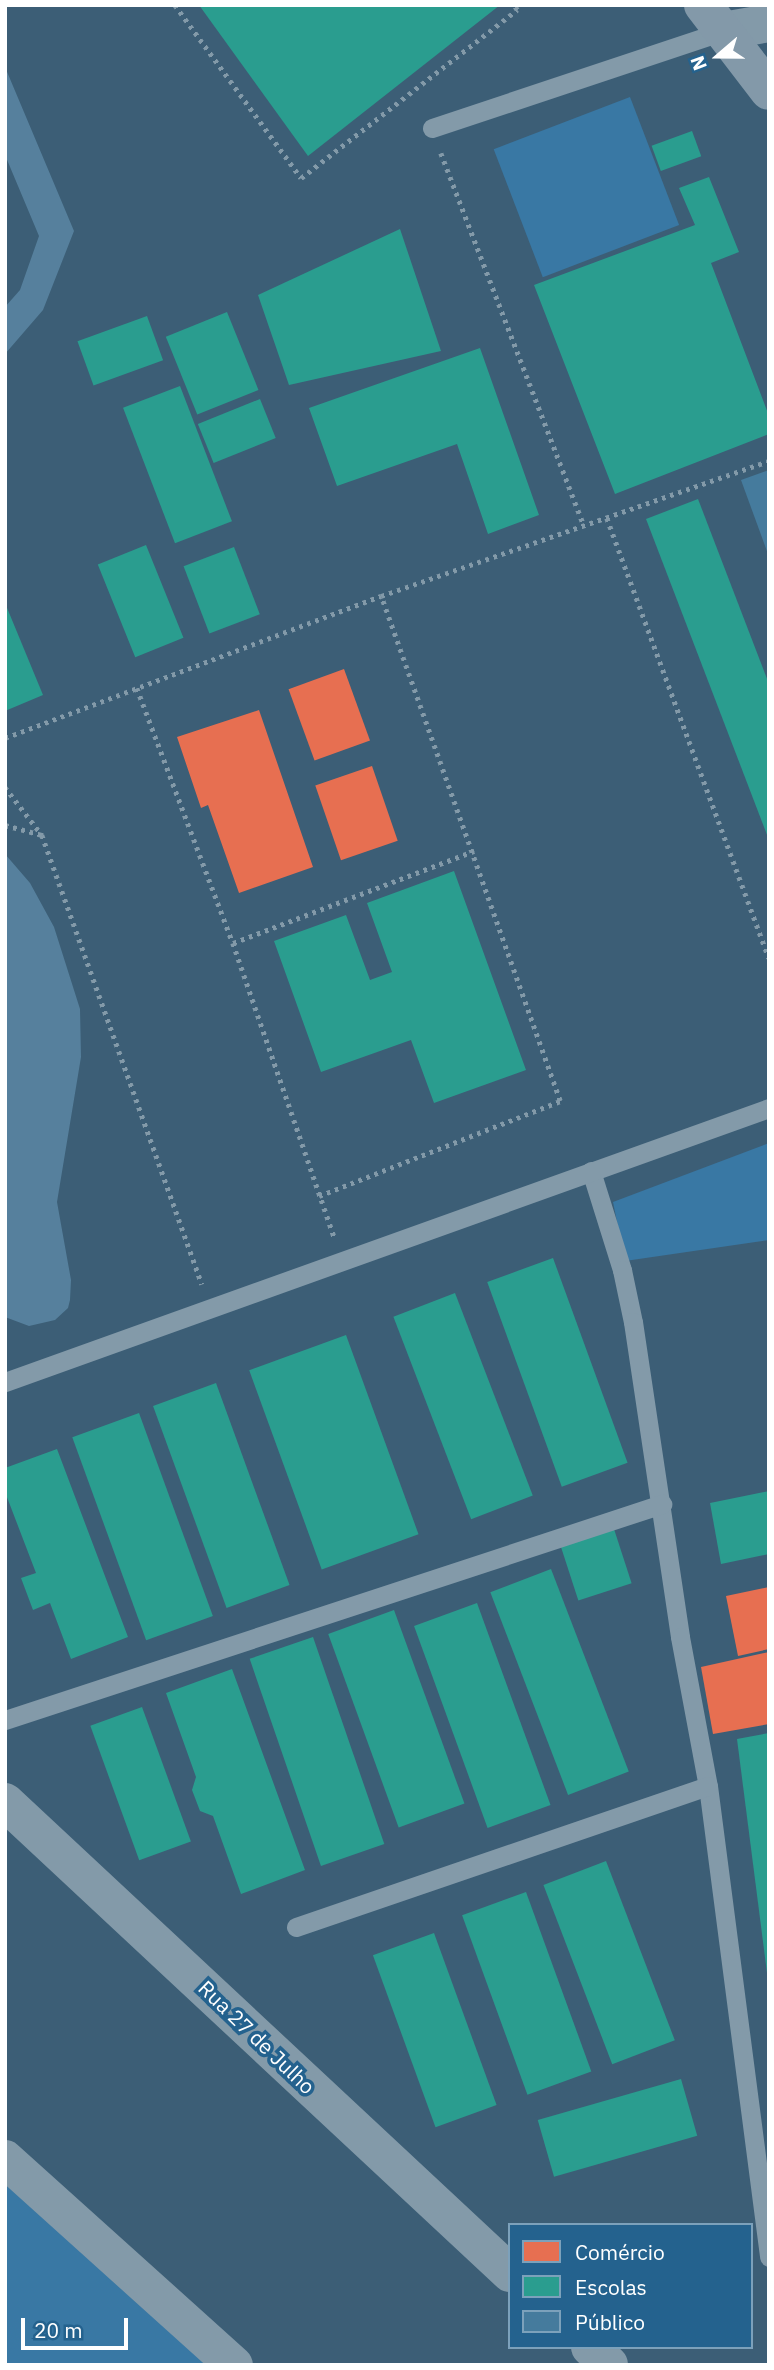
<!DOCTYPE html>
<html>
<head>
<meta charset="utf-8">
<style>
	body { margin:0 }
	#map { position:relative; width:774px; height:2370px; overflow:hidden; background:#3c5e76; font-family:"IBM Plex Sans",sans-serif }
	div>[style] { position:absolute }
	.green>* { inset:0; background:#3978a4; transform-origin:0 0 }
	.water>* { inset:0; background:#56809d }
	.shops>* { inset:0; background:#e76f51; transform-origin:0 0 }
	.schools>* { inset:0; background:#2a9d8f; transform-origin:0 0 }
	.public>* { inset:0; background:#457b9d }
	.path>* { height:4.5px; margin-top:-2.25px; transform-origin:0; background:repeating-linear-gradient(90deg,#839aa9 0 3.5px,transparent 0 8.5px) }
	.service>* { height:19px; margin:-9.5px; padding:0 9.5px; transform-origin:9.5px; border-radius:9.5px; background:#839aa9 }
	.minor>* { height:38px; margin:-19px; padding:0 19px; transform-origin:19px; border-radius:19px; background:#839aa9 }
	.tertiary>* { height:38px; margin:-19px; padding:0 19px; transform-origin:19px; border-radius:19px; background:#839aa9 }
	.primary>* { height:38px; margin:-19px; padding:0 19px; transform-origin:19px; border-radius:19px; background:#8399a9 }
	span { translate:-50% -50%; white-space:nowrap; text-align:center; line-height:1.15; -webkit-text-stroke:7px #24628e; paint-order:stroke }
	.street-label { font-size:21px; color:#fff }
	.frame { position:absolute; inset:0; border:7px solid #fff; pointer-events:none }
	.legend { position:absolute; left:508px; top:2223px; width:245px; height:126px; box-sizing:border-box; background:#24628e; border:2px solid #7ca1bb; margin:0; padding:9px 12px; list-style:none; font-size:21px; color:#fff }
	.legend li { display:flex; align-items:center; gap:14px; height:35px }
	.legend b { width:35px; border:2px solid #7ca1bb }
	.north { position:absolute; left:683px; top:21px; width:70px; height:70px; -webkit-text-stroke:5px #24628e; paint-order:stroke; rotate:250deg; font-size:19px; font-weight:700; line-height:28px; text-align:center; color:#fff }
	.north::after { content:''; display:block; margin:auto; width:24px; height:32px; background:#fff; clip-path:polygon(50% 0,100% 100%,50% 72%,0 100%) }
	.scale { position:absolute; left:21px; top:2318px; width:107px; height:32px; box-sizing:border-box; border:4px solid #fff; border-top:0; padding-left:9px; font-size:21px; line-height:24px; white-space:nowrap; color:#fff; -webkit-text-stroke:5px #24628e; paint-order:stroke }
</style>
</head>
<body>
<div id="map">
	<div class="green">
		<i style="left:630px;top:97px;width:137px;height:146px;rotate:69deg"></i>
		<i style="clip-path:polygon(769px 1143px,769px 1240px,625px 1261px,613px 1202px)"></i>
		<i style="clip-path:polygon(5px 2171px,221px 2365px,5px 2365px)"></i>
	</div>
	<div class="water">
		<i style="clip-path:polygon(5px 67px,74px 231px,43px 310px,5px 354px,5px 307px,20px 290px,39px 236px,5px 155px)"></i>
		<i style="clip-path:polygon(5px 854px,30px 883px,54px 927px,80px 1009px,81px 1057px,57px 1202px,71px 1280px,70px 1300px,68px 1308px,55px 1320px,29px 1326px,5px 1317px)"></i>
	</div>
	<div class="shops">
		<i style="left:344px;top:669px;width:76px;height:59px;rotate:70deg"></i>
		<i style="clip-path:polygon(259px 710px,313px 867px,239px 893px,208px 805px,201px 808px,177px 737px)"></i>
		<i style="left:372px;top:766px;width:79px;height:60px;rotate:71deg"></i>
		<i style="clip-path:polygon(769px 1587px,769px 1649px,738px 1656px,726px 1596px)"></i>
		<i style="clip-path:polygon(769px 1652px,769px 1724px,713px 1734px,701px 1667px)"></i>
	</div>
	<div class="schools">
		<i style="clip-path:polygon(199px 5px,500px 5px,308px 156px)"></i>
		<i style="left:692px;top:131px;width:27px;height:43px;rotate:70deg"></i>
		<i style="clip-path:polygon(709px 177px,739px 252px,711px 263px,769px 416px,769px 434px,615px 494px,534px 285px,695px 225px,679px 188px)"></i>
		<i style="clip-path:polygon(400px 229px,441px 351px,289px 385px,258px 295px)"></i>
		<i style="left:227px;top:312px;width:84px;height:66px;rotate:68deg"></i>
		<i style="left:147px;top:316px;width:47px;height:74px;rotate:70deg"></i>
		<i style="clip-path:polygon(480px 348px,539px 515px,488px 534px,457px 444px,337px 486px,309px 408px)"></i>
		<i style="left:180px;top:386px;width:145px;height:61px;rotate:69deg"></i>
		<i style="left:260px;top:399px;width:42px;height:67px;rotate:68deg"></i>
		<i style="clip-path:polygon(698px 499px,769px 684px,769px 840px,646px 519px)"></i>
		<i style="left:146px;top:545px;width:100px;height:52px;rotate:68deg"></i>
		<i style="left:234px;top:547px;width:72px;height:54px;rotate:69deg"></i>
		<i style="clip-path:polygon(5px 603px,43px 695px,5px 711px)"></i>
		<i style="clip-path:polygon(454px 871px,526px 1070px,434px 1103px,411px 1040px,321px 1072px,274px 941px,346px 915px,370px 980px,392px 972px,367px 903px)"></i>
		<i style="left:553px;top:1258px;width:218px;height:70px;rotate:70deg"></i>
		<i style="left:455px;top:1293px;width:217px;height:66px;rotate:69deg"></i>
		<i style="left:346px;top:1335px;width:212px;height:103px;rotate:70deg"></i>
		<i style="left:216px;top:1383px;width:215px;height:67px;rotate:70deg"></i>
		<i style="left:139px;top:1413px;width:216px;height:71px;rotate:70deg"></i>
		<i style="clip-path:polygon(57px 1449px,128px 1637px,71px 1659px,50px 1603px,33px 1610px,21px 1578px,36px 1573px,5px 1492px,5px 1468px)"></i>
		<i style="clip-path:polygon(769px 1491px,769px 1554px,721px 1564px,710px 1503px)"></i>
		<i style="left:614px;top:1529px;width:57px;height:56px;rotate:72deg"></i>
		<i style="left:551px;top:1569px;width:217px;height:65px;rotate:69deg"></i>
		<i style="left:477px;top:1603px;width:215px;height:67px;rotate:70deg"></i>
		<i style="left:394px;top:1610px;width:206px;height:70px;rotate:70deg"></i>
		<i style="left:313px;top:1637px;width:219px;height:67px;rotate:71deg"></i>
		<i style="clip-path:polygon(232px 1669px,305px 1870px,241px 1894px,213px 1816px,200px 1811px,192px 1790px,196px 1777px,166px 1693px)"></i>
		<i style="left:142px;top:1707px;width:143px;height:55px;rotate:70deg"></i>
		<i style="clip-path:polygon(769px 1733px,769px 1973px,767px 1973px,737px 1739px)"></i>
		<i style="left:606px;top:1861px;width:192px;height:67px;rotate:69deg"></i>
		<i style="left:526px;top:1892px;width:191px;height:68px;rotate:70deg"></i>
		<i style="left:434px;top:1933px;width:183px;height:65px;rotate:70deg"></i>
		<i style="left:681px;top:2079px;width:59px;height:149px;rotate:74deg"></i>
	</div>
	<div class="public">
		<i style="clip-path:polygon(769px 470px,769px 554px,768px 554px,741px 480px)"></i>
	</div>
	<div class="path">
		<i style="left:175px;top:5px;width:214px;rotate:53.9deg"></i>
		<i style="left:301px;top:178px;width:274px;rotate:-37.9deg"></i>
		<i style="left:517px;top:10px;width:6px;rotate:-121deg"></i>
		<i style="left:441px;top:153px;width:399px;rotate:69deg"></i>
		<i style="left:607px;top:518px;width:469px;rotate:69.8deg"></i>
		<i style="left:137px;top:688px;width:272px;rotate:69.4deg"></i>
		<i style="left:233px;top:943px;width:311px;rotate:71deg"></i>
		<i style="left:5px;top:738px;width:402px;rotate:-20.7deg"></i>
		<i style="left:381px;top:596px;width:411px;rotate:-19.2deg"></i>
		<i style="left:5px;top:787px;width:61px;rotate:52.4deg"></i>
		<i style="left:42px;top:835px;width:477px;rotate:70.4deg"></i>
		<i style="left:5px;top:825px;width:38px;rotate:15deg"></i>
		<i style="left:233px;top:943px;width:258px;rotate:-20.9deg"></i>
		<i style="left:319px;top:1196px;width:259px;rotate:-21.5deg"></i>
		<i style="left:560px;top:1101px;width:536px;rotate:-109.52deg"></i>
	</div>
	<div class="service">
		<i style="left:432px;top:128px;width:307px;rotate:-18.4deg"></i>
		<i style="left:591px;top:1171px;width:104px;rotate:72.6deg"></i>
		<i style="left:622px;top:1270px;width:53px;rotate:78.1deg"></i>
		<i style="left:633px;top:1322px;width:318px;rotate:81.5deg"></i>
		<i style="left:680px;top:1637px;width:152px;rotate:79.4deg"></i>
		<i style="left:708px;top:1786px;width:475px;rotate:82.6deg"></i>
		<i style="left:5px;top:1382px;width:812px;rotate:-19.73deg"></i>
		<i style="left:5px;top:1720px;width:692px;rotate:-18.2deg"></i>
		<i style="left:296px;top:1927px;width:435px;rotate:-18.9deg"></i>
	</div>
	<div class="minor">
		<i style="left:723px;top:31px;width:47px;rotate:-9.9deg"></i>
	</div>
	<div class="tertiary">
		<i style="left:5px;top:1802px;width:691px;rotate:43deg"></i>
		<i style="left:5px;top:2159px;width:308px;rotate:42deg"></i>
		<i style="left:590px;top:2347px;width:26px;rotate:43deg"></i>
	</div>
	<div class="primary">
		<i style="left:703px;top:5px;width:108px;rotate:52.5deg"></i>
	</div>
	<div class="street-label">
		<span style="left:257px;top:2037px;rotate:44deg">Rua 27 de Julho</span>
	</div>
	<div class="frame"></div>
	<ul class="legend">
	<li><b style="height:19px;background:#e76f51"></b>Comércio</li>
	<li><b style="height:19px;background:#2a9d8f"></b>Escolas</li>
	<li><b style="height:19px;background:#457b9d"></b>Público</li>
	</ul>
	<div class="north">N</div>
	<div class="scale">20 m</div>
</div>
</body>
</html>
